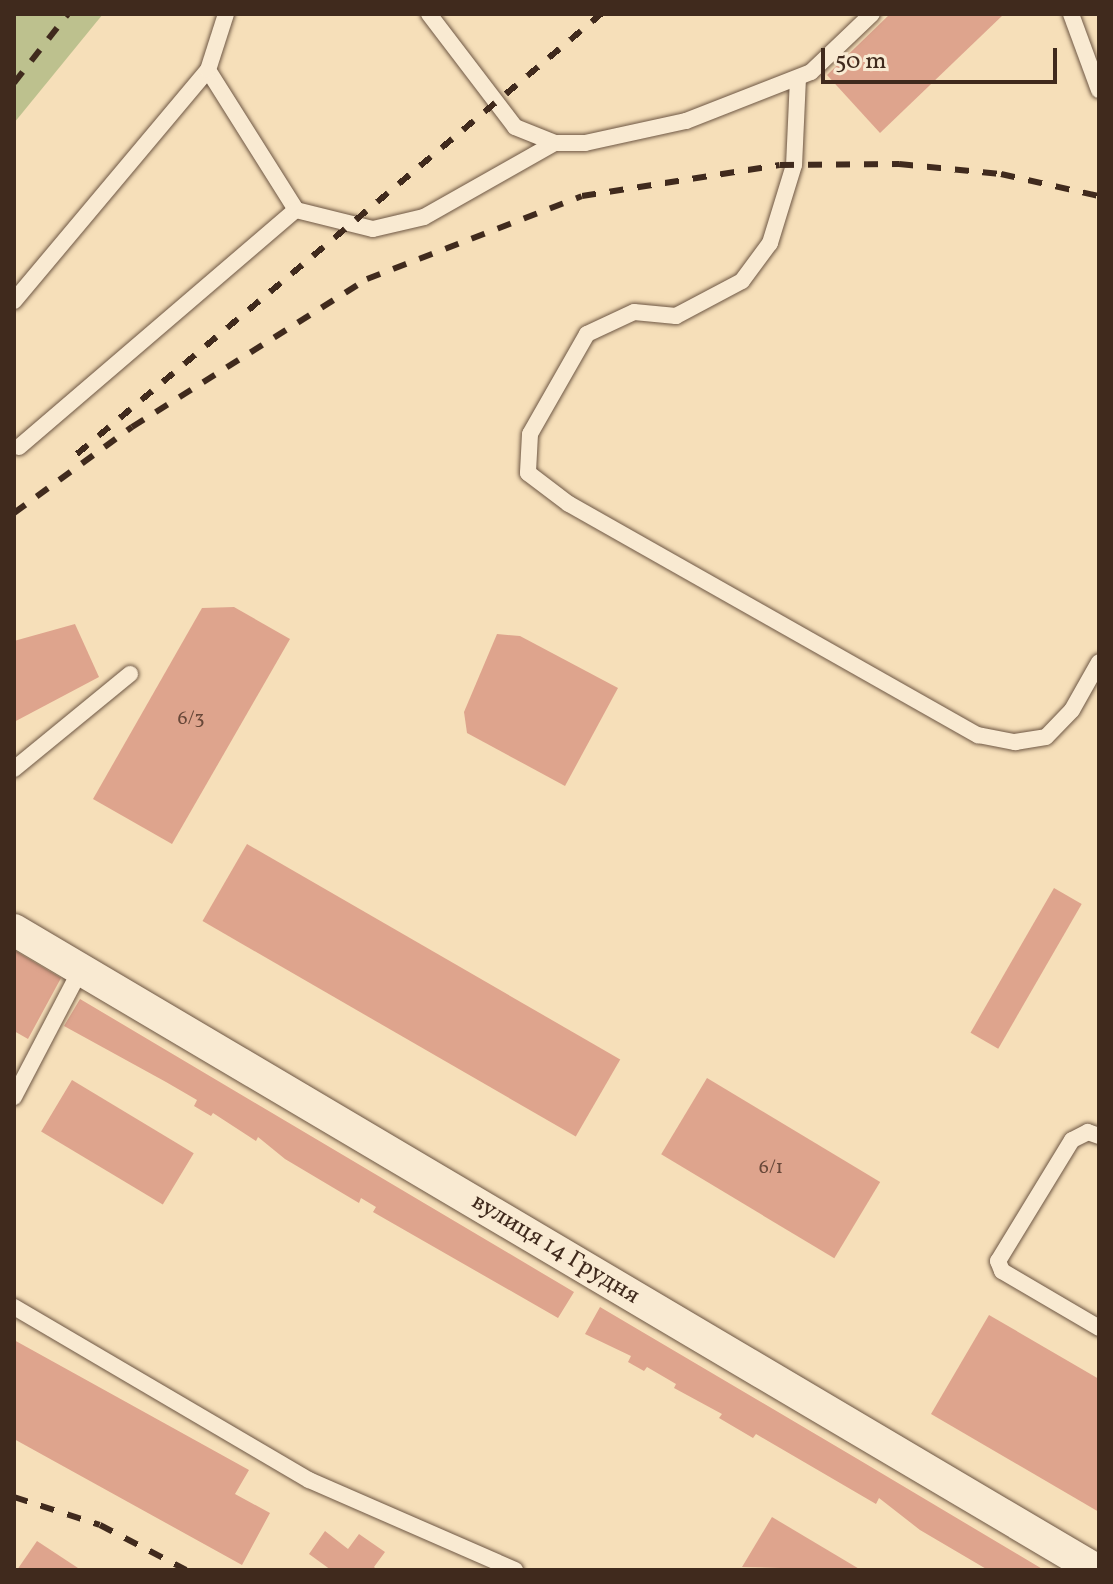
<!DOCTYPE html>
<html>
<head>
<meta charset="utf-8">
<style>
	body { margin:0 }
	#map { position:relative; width:1113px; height:1584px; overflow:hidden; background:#f6dfb9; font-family:Vollkorn,serif }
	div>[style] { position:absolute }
	.green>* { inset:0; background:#bdc18e }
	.building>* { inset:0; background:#dea48d; transform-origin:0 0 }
	.roads { filter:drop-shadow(0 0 2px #6e5744) drop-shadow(0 0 2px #6e5744) }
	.service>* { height:16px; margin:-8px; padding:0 8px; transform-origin:8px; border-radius:8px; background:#f9ead2 }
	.minor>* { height:32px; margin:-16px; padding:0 16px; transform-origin:16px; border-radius:16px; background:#f9ead2 }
	.rail>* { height:6px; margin-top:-3px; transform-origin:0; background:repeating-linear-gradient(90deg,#402a1d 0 14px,transparent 0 28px) }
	span { translate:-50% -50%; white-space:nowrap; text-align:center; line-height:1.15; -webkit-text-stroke:8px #f9ead2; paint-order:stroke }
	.number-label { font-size:20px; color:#684839 }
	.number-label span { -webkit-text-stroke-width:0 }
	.street-label { font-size:24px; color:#402a1d }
	.frame { position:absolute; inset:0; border:16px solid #402a1d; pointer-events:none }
	.scale { position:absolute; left:821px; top:48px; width:236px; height:36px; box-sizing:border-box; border:4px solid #402a1d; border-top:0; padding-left:10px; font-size:24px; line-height:28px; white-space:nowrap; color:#402a1d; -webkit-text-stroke:6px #f9ead2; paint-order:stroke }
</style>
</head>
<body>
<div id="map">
	<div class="green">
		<i style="clip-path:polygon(14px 14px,103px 14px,14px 123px)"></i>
	</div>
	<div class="building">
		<i style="clip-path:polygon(890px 14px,1004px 14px,880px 133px,827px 75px)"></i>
		<i style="clip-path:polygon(234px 607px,290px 639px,172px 844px,93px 799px,202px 608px)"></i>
		<i style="clip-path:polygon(75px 624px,99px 677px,14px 722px,14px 641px)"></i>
		<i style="clip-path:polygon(497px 634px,520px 636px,618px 688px,565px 786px,467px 733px,464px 712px)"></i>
		<i style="left:247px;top:844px;width:431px;height:89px;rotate:30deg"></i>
		<i style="left:1054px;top:888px;width:32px;height:167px;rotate:30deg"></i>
		<i style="clip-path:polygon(14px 950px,61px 978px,28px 1039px,14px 1031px)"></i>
		<i style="clip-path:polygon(80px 999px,574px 1292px,558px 1318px,373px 1212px,376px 1207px,361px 1198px,359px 1203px,285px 1159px,258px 1137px,256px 1141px,213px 1113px,211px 1116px,194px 1106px,197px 1100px,166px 1082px,64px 1026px)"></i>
		<i style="left:707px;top:1078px;width:202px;height:89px;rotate:31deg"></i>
		<i style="left:72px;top:1080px;width:142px;height:60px;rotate:31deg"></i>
		<i style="clip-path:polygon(600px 1307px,861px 1461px,1044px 1570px,988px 1570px,920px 1530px,879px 1498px,876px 1504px,756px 1434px,753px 1438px,719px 1418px,722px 1414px,674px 1388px,676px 1384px,647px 1367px,644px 1371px,628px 1362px,631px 1356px,585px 1334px)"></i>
		<i style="clip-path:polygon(989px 1315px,1099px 1379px,1099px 1512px,931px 1414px)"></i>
		<i style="clip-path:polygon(14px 1340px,249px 1470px,235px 1494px,270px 1513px,242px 1565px,14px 1439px)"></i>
		<i style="clip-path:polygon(772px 1517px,861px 1570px,742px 1567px)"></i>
		<i style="clip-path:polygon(325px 1531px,348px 1549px,359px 1534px,385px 1552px,374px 1567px,377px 1570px,331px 1570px,309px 1554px)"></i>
		<i style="clip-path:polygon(37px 1541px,81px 1570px,17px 1570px)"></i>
	</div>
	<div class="roads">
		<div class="service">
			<i style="left:429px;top:14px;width:142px;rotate:52.7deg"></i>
			<i style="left:515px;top:127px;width:43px;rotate:21.8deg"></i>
			<i style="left:555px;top:143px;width:30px"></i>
			<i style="left:585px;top:143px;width:103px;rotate:-12.3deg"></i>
			<i style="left:686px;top:121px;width:134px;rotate:-21.4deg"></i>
			<i style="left:811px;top:72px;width:84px;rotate:-43.6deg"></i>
			<i style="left:1071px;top:14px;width:81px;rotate:69.8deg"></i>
			<i style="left:208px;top:70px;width:165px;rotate:57.8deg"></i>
			<i style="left:798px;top:78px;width:87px;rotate:92.6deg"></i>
			<i style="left:794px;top:165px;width:82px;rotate:107.1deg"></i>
			<i style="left:770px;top:243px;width:47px;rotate:126.4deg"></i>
			<i style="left:742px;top:281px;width:75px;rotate:152.1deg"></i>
			<i style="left:676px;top:316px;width:42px;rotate:-174.6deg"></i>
			<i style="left:634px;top:312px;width:52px;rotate:154.9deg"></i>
			<i style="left:587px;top:334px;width:115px;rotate:119.7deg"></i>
			<i style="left:530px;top:434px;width:39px;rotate:93deg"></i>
			<i style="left:528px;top:473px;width:51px;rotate:37.1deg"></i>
			<i style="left:569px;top:504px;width:470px;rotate:29.5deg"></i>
			<i style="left:978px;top:735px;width:38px;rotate:11deg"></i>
			<i style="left:1015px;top:742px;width:31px;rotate:-9deg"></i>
			<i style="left:1046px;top:737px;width:37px;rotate:-46deg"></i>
			<i style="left:1072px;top:710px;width:55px;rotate:-60.6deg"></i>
			<i style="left:14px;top:301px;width:302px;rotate:-50deg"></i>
			<i style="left:208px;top:70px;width:59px;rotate:-72.2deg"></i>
			<i style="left:19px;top:447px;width:365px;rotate:-40.6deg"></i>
			<i style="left:296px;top:210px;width:79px;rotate:13.9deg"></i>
			<i style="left:373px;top:229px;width:52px;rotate:-13.2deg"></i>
			<i style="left:424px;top:217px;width:150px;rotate:-29.5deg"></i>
			<i style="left:14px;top:769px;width:150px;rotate:-39.3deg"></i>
			<i style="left:14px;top:1097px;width:144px;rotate:-62.4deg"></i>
			<i style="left:1099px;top:1136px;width:12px;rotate:-160deg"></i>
			<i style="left:1088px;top:1132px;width:18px;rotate:153deg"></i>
			<i style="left:1072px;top:1140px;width:142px;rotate:121.4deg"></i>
			<i style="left:998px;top:1261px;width:11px;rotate:68deg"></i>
			<i style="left:1002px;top:1271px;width:113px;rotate:30.4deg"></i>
			<i style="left:14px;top:1307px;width:342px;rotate:30.4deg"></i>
			<i style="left:309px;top:1480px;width:225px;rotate:23.6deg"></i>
		</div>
		<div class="minor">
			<i style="left:14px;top:930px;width:1257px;rotate:30.6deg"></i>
		</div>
	</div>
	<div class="rail">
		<i style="left:14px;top:83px;width:88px;rotate:-52deg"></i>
		<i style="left:77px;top:454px;width:684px;rotate:-40.02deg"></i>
		<i style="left:14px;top:513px;width:146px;rotate:-36.1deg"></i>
		<i style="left:132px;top:427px;width:278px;rotate:-32.2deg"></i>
		<i style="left:367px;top:279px;width:230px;rotate:-21.1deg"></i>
		<i style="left:582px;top:196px;width:200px;rotate:-8.9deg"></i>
		<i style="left:780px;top:165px;width:119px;rotate:-0.5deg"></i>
		<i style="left:899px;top:164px;width:102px;rotate:5.6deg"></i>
		<i style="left:1001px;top:174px;width:100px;rotate:12.7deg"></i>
		<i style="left:14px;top:1497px;width:90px;rotate:18deg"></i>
		<i style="left:100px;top:1525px;width:97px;rotate:27.6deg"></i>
	</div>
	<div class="number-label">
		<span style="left:191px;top:719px">6/3</span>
		<span style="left:771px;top:1168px">6/1</span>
	</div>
	<div class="street-label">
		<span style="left:555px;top:1250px;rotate:31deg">вулиця 14 Грудня</span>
	</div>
	<div class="frame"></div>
	<div class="scale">50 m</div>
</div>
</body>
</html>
